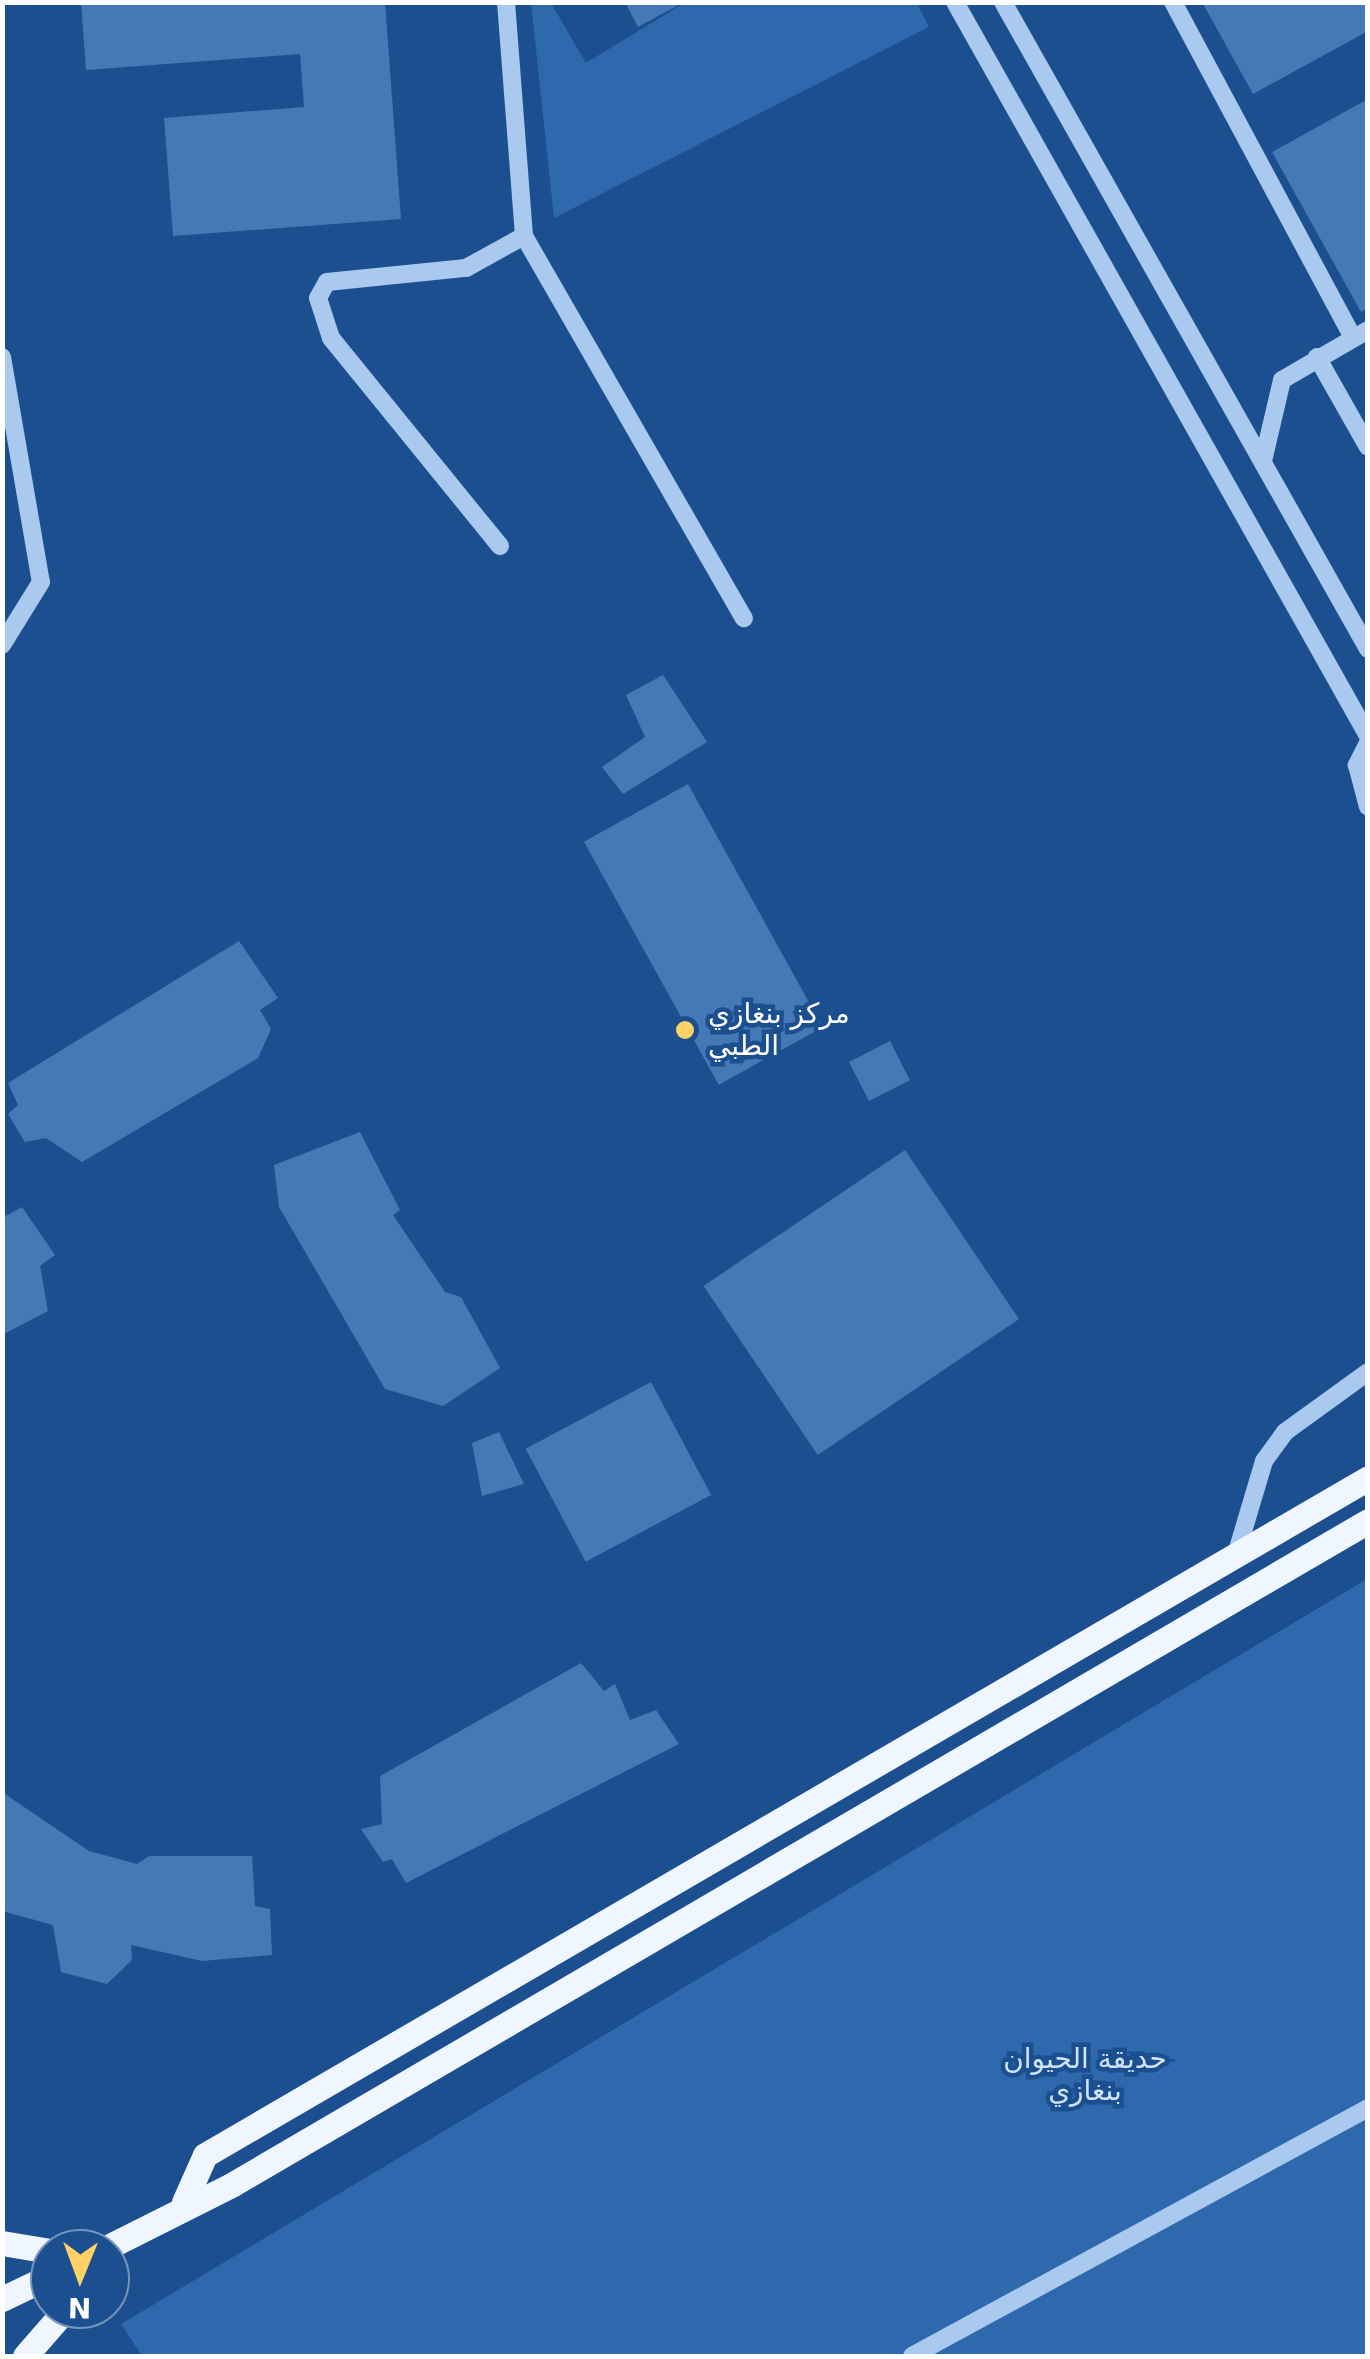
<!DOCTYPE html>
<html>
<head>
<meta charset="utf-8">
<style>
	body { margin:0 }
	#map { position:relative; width:1370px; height:2359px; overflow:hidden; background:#1b4f8f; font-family:"DejaVu Sans",Vazirmatn,sans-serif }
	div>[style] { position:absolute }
	.green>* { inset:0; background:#2e69ad }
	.building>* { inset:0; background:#4478b7; transform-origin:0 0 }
	.minor>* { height:18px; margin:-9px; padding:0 9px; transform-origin:9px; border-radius:9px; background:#a9c9ee }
	.major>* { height:25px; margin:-12.5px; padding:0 12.5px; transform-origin:12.5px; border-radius:12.5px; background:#f0f6ff }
	.dots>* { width:28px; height:28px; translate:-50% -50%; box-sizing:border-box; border:5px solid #1b4f8f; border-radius:50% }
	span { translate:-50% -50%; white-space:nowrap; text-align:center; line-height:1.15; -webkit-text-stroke:9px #1b4f8f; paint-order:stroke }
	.poi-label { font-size:28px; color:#fff }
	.left { translate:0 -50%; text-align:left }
	.park-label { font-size:28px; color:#cfe3fa }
	.frame { position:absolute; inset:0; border:5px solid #fff; pointer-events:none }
	.north { position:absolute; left:30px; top:2229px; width:100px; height:100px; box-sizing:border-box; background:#1b4f8f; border:2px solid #7695bc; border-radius:50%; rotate:181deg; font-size:28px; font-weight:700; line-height:40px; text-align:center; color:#fff }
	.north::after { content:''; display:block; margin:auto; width:35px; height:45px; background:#ffd166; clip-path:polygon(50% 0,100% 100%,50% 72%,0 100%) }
</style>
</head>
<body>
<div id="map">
	<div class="green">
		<i style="clip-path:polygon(531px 3px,551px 3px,586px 63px,684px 3px,917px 3px,929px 27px,554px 218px)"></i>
		<i style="clip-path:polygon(1367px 1579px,1367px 2356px,142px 2356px,121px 2324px)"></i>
	</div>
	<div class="building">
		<i style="clip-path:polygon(81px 2px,385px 2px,401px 219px,173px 236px,164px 118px,304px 107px,300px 54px,86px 70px)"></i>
		<i style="clip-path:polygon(625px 2px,684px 2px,638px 27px)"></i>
		<i style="clip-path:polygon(1202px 2px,1368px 2px,1368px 31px,1253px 94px)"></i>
		<i style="clip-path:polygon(1368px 99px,1368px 308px,1361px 312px,1272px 152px)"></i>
		<i style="clip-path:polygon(663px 675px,707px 742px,623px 794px,602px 767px,645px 737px,626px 695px)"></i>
		<i style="left:688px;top:784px;width:278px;height:119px;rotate:61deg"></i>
		<i style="clip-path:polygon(239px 941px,278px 998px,260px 1010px,271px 1029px,258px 1058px,82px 1162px,46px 1138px,25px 1142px,8px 1114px,18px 1105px,8px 1083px)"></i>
		<i style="left:890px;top:1041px;width:44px;height:46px;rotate:63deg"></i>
		<i style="clip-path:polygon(360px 1132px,400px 1210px,393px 1215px,445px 1292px,461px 1297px,500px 1368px,443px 1406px,385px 1389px,279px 1207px,274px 1165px)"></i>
		<i style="left:905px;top:1150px;width:204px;height:243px;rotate:56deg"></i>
		<i style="clip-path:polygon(22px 1207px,55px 1255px,40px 1266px,48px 1311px,2px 1335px,2px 1218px)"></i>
		<i style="left:651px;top:1382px;width:128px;height:142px;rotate:62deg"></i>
		<i style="clip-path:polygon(499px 1432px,524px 1484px,482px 1496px,472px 1443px)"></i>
		<i style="clip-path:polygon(581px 1663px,604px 1691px,615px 1684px,630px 1720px,656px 1710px,679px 1744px,406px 1883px,392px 1859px,383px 1862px,361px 1829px,382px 1824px,380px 1776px)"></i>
		<i style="clip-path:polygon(2px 1792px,89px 1851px,137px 1864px,149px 1856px,252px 1856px,255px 1906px,270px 1909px,272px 1955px,202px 1961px,131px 1945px,132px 1960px,107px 1984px,61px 1972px,53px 1925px,2px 1911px)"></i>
	</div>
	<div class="minor">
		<i style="left:506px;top:2px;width:235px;rotate:85.6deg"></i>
		<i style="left:524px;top:236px;width:441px;rotate:60.1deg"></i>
		<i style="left:955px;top:2px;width:842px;rotate:60.63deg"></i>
		<i style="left:1003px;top:2px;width:743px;rotate:60.57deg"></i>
		<i style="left:1173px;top:2px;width:381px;rotate:61.8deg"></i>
		<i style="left:2px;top:357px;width:228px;rotate:80.2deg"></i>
		<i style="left:41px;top:582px;width:74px;rotate:121.8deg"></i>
		<i style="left:1317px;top:357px;width:103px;rotate:60.5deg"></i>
		<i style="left:1263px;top:461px;width:83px;rotate:-76.8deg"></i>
		<i style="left:1282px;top:380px;width:99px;rotate:-30.2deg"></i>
		<i style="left:500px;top:546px;width:268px;rotate:-129.1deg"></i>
		<i style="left:331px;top:338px;width:42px;rotate:-108deg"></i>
		<i style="left:318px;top:298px;width:18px;rotate:-61deg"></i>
		<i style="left:327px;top:282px;width:140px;rotate:-5.8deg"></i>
		<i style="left:466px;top:268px;width:66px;rotate:-28.9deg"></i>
		<i style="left:1368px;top:743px;width:25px;rotate:117deg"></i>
		<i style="left:1357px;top:765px;width:43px;rotate:75.3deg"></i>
		<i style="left:1236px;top:1555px;width:98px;rotate:-73.4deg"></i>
		<i style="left:1264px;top:1461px;width:36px;rotate:-54deg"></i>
		<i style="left:1285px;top:1432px;width:102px;rotate:-35.9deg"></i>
		<i style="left:912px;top:2356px;width:519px;rotate:-28.54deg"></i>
	</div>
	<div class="major">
		<i style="left:184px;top:2202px;width:51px;rotate:-65.9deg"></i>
		<i style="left:205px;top:2155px;width:1346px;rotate:-30.2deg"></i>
		<i style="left:2px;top:2243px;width:49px;rotate:9.5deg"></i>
		<i style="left:104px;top:2249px;width:144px;rotate:-26.7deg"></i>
		<i style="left:233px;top:2184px;width:1314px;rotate:-30.29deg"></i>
		<i style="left:2px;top:2299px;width:53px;rotate:-25.6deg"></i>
		<i style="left:25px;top:2356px;width:62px;rotate:-48.9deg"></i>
	</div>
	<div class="dots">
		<i style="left:685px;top:1030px;background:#ffd166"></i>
	</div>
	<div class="poi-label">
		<span class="left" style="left:708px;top:1030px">مركز بنغازي<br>الطبي</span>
	</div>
	<div class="park-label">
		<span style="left:1085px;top:2075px">حديقة الحيوان<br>بنغازي</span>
	</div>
	<div class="frame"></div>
	<div class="north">N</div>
</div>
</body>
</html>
